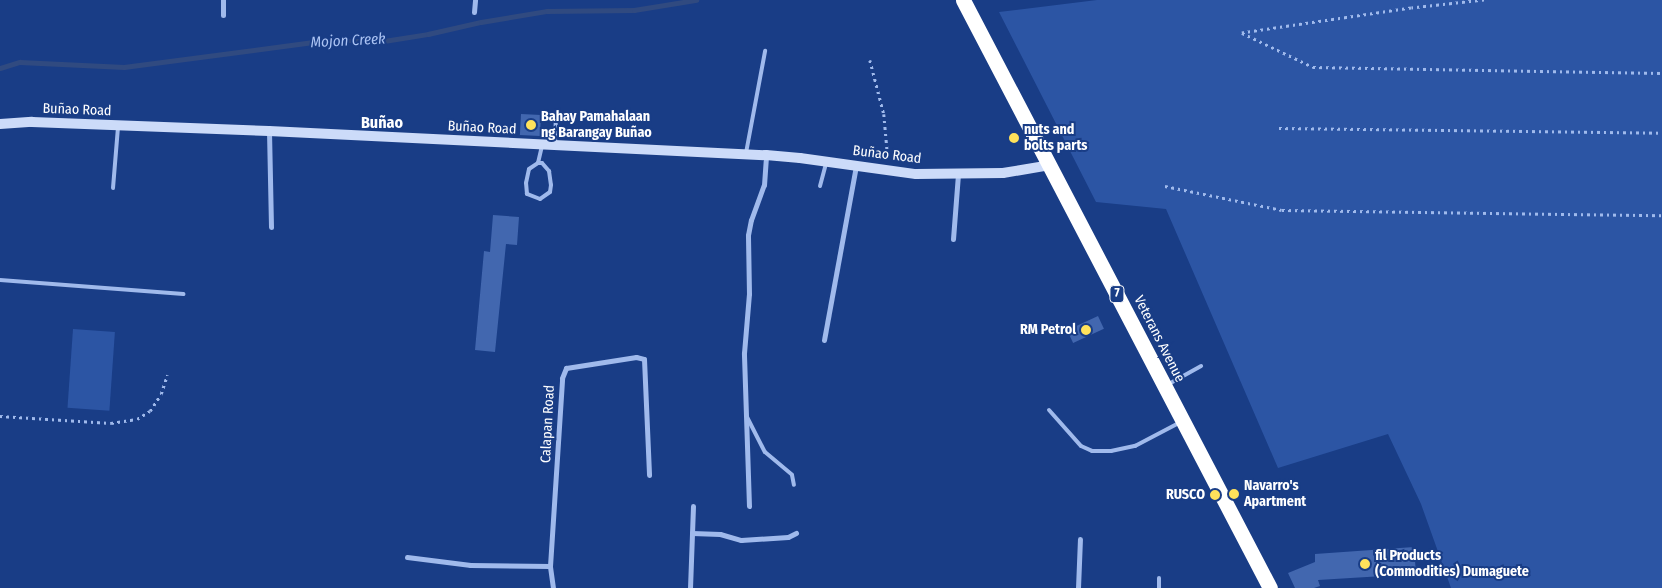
<!DOCTYPE html>
<html>
<head>
<meta charset="utf-8">
<style>
	body { margin:0 }
	#map { position:relative; width:1662px; height:588px; overflow:hidden; background:#193d86; font-family:"Fira Sans Condensed",sans-serif }
	div>[style] { position:absolute }
	.green>* { inset:0; background:#2c55a4; transform-origin:0 0 }
	.stream>* { height:4.5px; margin:-2.25px; padding:0 2.25px; transform-origin:2.25px; border-radius:2.25px; background:#304a80 }
	.building>* { inset:0; background:#4267af; transform-origin:0 0 }
	.path>* { height:2.5px; margin-top:-1.25px; transform-origin:0; background:repeating-linear-gradient(90deg,#a0baec 0 2.5px,transparent 0 6.5px) }
	.lane>* { height:4px; margin:-2px; padding:0 2px; transform-origin:2px; border-radius:2px; background:#a0baec }
	.street>* { height:5px; margin:-2.5px; padding:0 2.5px; transform-origin:2.5px; border-radius:2.5px; background:#a0baec }
	.secondary>* { height:10px; margin:-5px; padding:0 5px; transform-origin:5px; border-radius:5px; background:#ccdbf9 }
	.highway>* { height:15px; margin:-7.5px; padding:0 7.5px; transform-origin:7.5px; border-radius:7.5px; background:#fff }
	.dots>* { width:14px; height:14px; translate:-50% -50%; box-sizing:border-box; border:2px solid #193d86; border-radius:50% }
	span { translate:-50% -50%; white-space:nowrap; text-align:center; line-height:1.15; -webkit-text-stroke:4px #193d86; paint-order:stroke }
	.shield-label span { padding:1px 4px; background:#193d86; border:1px solid; border-radius:4px; -webkit-text-stroke-width:0 }
	.shield-label { font-size:12px; color:#fff; font-weight:700 }
	.street-label { font-size:14px; color:#fff }
	.poi-label { font-size:14px; color:#fff; font-weight:700 }
	.left { translate:0 -50%; text-align:left }
	.right { translate:-100% -50%; text-align:right }
	.water-label { font-size:15px; color:#acc4f4; font-style:italic }
	.quarter-label { font-size:16px; color:#fff; font-weight:700 }
</style>
</head>
<body>
<div id="map">
	<div class="green">
		<i style="clip-path:polygon(1097px 0,1662px 0,1662px 588px,1451px 588px,1421px 504px,1388px 434px,1278px 468px,1166px 209px,1096px 202px,999px 12px)"></i>
		<i style="left:73px;top:329px;width:42px;height:79px;rotate:4deg"></i>
	</div>
	<div class="stream">
		<i style="left:0;top:68px;width:21px;rotate:-17deg"></i>
		<i style="left:20px;top:62px;width:104px;rotate:2.8deg"></i>
		<i style="left:124px;top:67px;width:200px;rotate:-7.5deg"></i>
		<i style="left:322px;top:41px;width:62px"></i>
		<i style="left:384px;top:41px;width:45px;rotate:-9deg"></i>
		<i style="left:428px;top:34px;width:54px;rotate:-12.8deg"></i>
		<i style="left:481px;top:22px;width:67px;rotate:-9.5deg"></i>
		<i style="left:547px;top:11px;width:87px;rotate:-0.7deg"></i>
		<i style="left:634px;top:10px;width:63px;rotate:-9.2deg"></i>
	</div>
	<div class="building">
		<i style="left:521px;top:114px;width:20px;height:21px;rotate:3deg"></i>
		<i style="clip-path:polygon(493px 215px,519px 217px,517px 245px,506px 244px,495px 352px,475px 350px,484px 251px,490px 252px)"></i>
		<i style="left:1098px;top:316px;width:14px;height:34px;rotate:65deg"></i>
		<i style="clip-path:polygon(1414px 547px,1416px 574px,1318px 580px,1320px 586px,1314px 588px,1295px 588px,1288px 573px,1315px 562px,1315px 554px)"></i>
	</div>
	<div class="path">
		<i style="left:1484px;top:0;width:73px;rotate:173.7deg"></i>
		<i style="left:1411px;top:8px;width:171px;rotate:171.6deg"></i>
		<i style="left:1242px;top:33px;width:79px;rotate:25.6deg"></i>
		<i style="left:1313px;top:67px;width:349px;rotate:1deg"></i>
		<i style="left:870px;top:60px;width:56px;rotate:75.5deg"></i>
		<i style="left:884px;top:114px;width:45px;rotate:84.9deg"></i>
		<i style="left:1279px;top:128px;width:383px;rotate:0.7deg"></i>
		<i style="left:1165px;top:186px;width:119px;rotate:11.6deg"></i>
		<i style="left:1282px;top:210px;width:380px;rotate:0.8deg"></i>
		<i style="left:0;top:416px;width:111px;rotate:3.6deg"></i>
		<i style="left:111px;top:423px;width:26px;rotate:-9deg"></i>
		<i style="left:137px;top:419px;width:15px;rotate:-32deg"></i>
		<i style="left:150px;top:411px;width:20px;rotate:-57deg"></i>
		<i style="left:161px;top:394px;width:20px;rotate:-72deg"></i>
	</div>
	<div class="lane">
		<i style="left:555px;top:143px;width:29px;rotate:-88deg"></i>
		<i style="left:746px;top:153px;width:104px;rotate:-79.4deg"></i>
		<i style="left:538px;top:163px;width:4px"></i>
		<i style="left:542px;top:163px;width:11px;rotate:49deg"></i>
		<i style="left:549px;top:171px;width:14px;rotate:82deg"></i>
		<i style="left:551px;top:185px;width:7px;rotate:98deg"></i>
		<i style="left:550px;top:192px;width:12px;rotate:145deg"></i>
		<i style="left:540px;top:199px;width:14px;rotate:-159deg"></i>
		<i style="left:527px;top:194px;width:11px;rotate:-95deg"></i>
		<i style="left:526px;top:183px;width:14px;rotate:-78deg"></i>
		<i style="left:529px;top:169px;width:11px;rotate:-34deg"></i>
		<i style="left:538px;top:163px;width:17px;rotate:-77deg"></i>
		<i style="left:820px;top:186px;width:23px;rotate:-75deg"></i>
		<i style="left:113px;top:188px;width:61px;rotate:-85.3deg"></i>
		<i style="left:0;top:280px;width:184px;rotate:4.4deg"></i>
		<i style="left:1167px;top:385px;width:39px;rotate:-29deg"></i>
		<i style="left:1049px;top:410px;width:48px;rotate:48.4deg"></i>
		<i style="left:1081px;top:446px;width:12px;rotate:24deg"></i>
		<i style="left:1092px;top:451px;width:19px"></i>
		<i style="left:1111px;top:451px;width:25px;rotate:-12deg"></i>
		<i style="left:1135px;top:446px;width:50px;rotate:-27.6deg"></i>
		<i style="left:747px;top:417px;width:39px;rotate:63deg"></i>
		<i style="left:765px;top:452px;width:35px;rotate:40deg"></i>
		<i style="left:792px;top:475px;width:10px;rotate:79deg"></i>
		<i style="left:1159px;top:578px;width:10px;rotate:90deg"></i>
	</div>
	<div class="street">
		<i style="left:474px;top:12px;width:12px;rotate:-85deg"></i>
		<i style="left:223px;top:15px;width:15px;rotate:-90deg"></i>
		<i style="left:269px;top:131px;width:96px;rotate:88.8deg"></i>
		<i style="left:953px;top:239px;width:65px;rotate:-85.6deg"></i>
		<i style="left:824px;top:340px;width:177px;rotate:-79.6deg"></i>
		<i style="left:749px;top:506px;width:153px;rotate:-91.9deg"></i>
		<i style="left:744px;top:353px;width:59px;rotate:-85.2deg"></i>
		<i style="left:749px;top:294px;width:59px;rotate:-91deg"></i>
		<i style="left:748px;top:235px;width:15px;rotate:-79deg"></i>
		<i style="left:751px;top:220px;width:37px;rotate:-70deg"></i>
		<i style="left:764px;top:185px;width:30px;rotate:-86deg"></i>
		<i style="left:692px;top:533px;width:28px;rotate:2deg"></i>
		<i style="left:720px;top:534px;width:22px;rotate:16deg"></i>
		<i style="left:741px;top:540px;width:47px;rotate:-3.7deg"></i>
		<i style="left:788px;top:537px;width:9px;rotate:-27deg"></i>
		<i style="left:407px;top:557px;width:64px;rotate:7.2deg"></i>
		<i style="left:470px;top:565px;width:80px;rotate:0.7deg"></i>
		<i style="left:553px;top:588px;width:22px;rotate:-98deg"></i>
		<i style="left:550px;top:566px;width:188px;rotate:-86.3deg"></i>
		<i style="left:562px;top:378px;width:11px;rotate:-68deg"></i>
		<i style="left:566px;top:368px;width:71px;rotate:-8.9deg"></i>
		<i style="left:636px;top:357px;width:8px;rotate:14deg"></i>
		<i style="left:644px;top:359px;width:116px;rotate:87.5deg"></i>
		<i style="left:690px;top:588px;width:82px;rotate:-87.9deg"></i>
		<i style="left:1078px;top:588px;width:49px;rotate:-87.7deg"></i>
	</div>
	<div class="secondary">
		<i style="left:0;top:124px;width:32px;rotate:-4deg"></i>
		<i style="left:32px;top:122px;width:237px;rotate:2.2deg"></i>
		<i style="left:269px;top:131px;width:498px;rotate:2.8deg"></i>
		<i style="left:766px;top:155px;width:34px;rotate:5deg"></i>
		<i style="left:800px;top:158px;width:117px;rotate:7.9deg"></i>
		<i style="left:916px;top:174px;width:87px;rotate:-0.7deg"></i>
		<i style="left:1003px;top:173px;width:49px;rotate:-9.5deg"></i>
	</div>
	<div class="highway">
		<i style="left:963px;top:0;width:663px;rotate:62.43deg"></i>
	</div>
	<div class="dots">
		<i style="left:531px;top:125px;background:#ffe25b"></i>
		<i style="left:1014px;top:138px;background:#ffe25b"></i>
		<i style="left:1086px;top:330px;background:#ffe25b"></i>
		<i style="left:1234px;top:494px;background:#ffe25b"></i>
		<i style="left:1215px;top:495px;background:#ffe25b"></i>
		<i style="left:1365px;top:564px;background:#ffe25b"></i>
	</div>
	<div class="shield-label">
		<span style="left:1117px;top:294px">7</span>
	</div>
	<div class="street-label">
		<span style="left:77px;top:110px;rotate:2deg">Buñao Road</span>
		<span style="left:482px;top:128px;rotate:3deg">Buñao Road</span>
		<span style="left:887px;top:155px;rotate:7deg">Buñao Road</span>
		<span style="left:1159px;top:339px;rotate:63deg">Veterans Avenue</span>
		<span style="left:548px;top:424px;rotate:-87deg">Calapan Road</span>
	</div>
	<div class="poi-label">
		<span class="left" style="left:541px;top:125px">Bahay Pamahalaan<br>ng Barangay Buñao</span>
		<span class="left" style="left:1024px;top:138px">nuts and<br>bolts parts</span>
		<span class="right" style="left:1076px;top:330px">RM Petrol</span>
		<span class="left" style="left:1244px;top:494px">Navarro's<br>Apartment</span>
		<span class="right" style="left:1205px;top:495px">RUSCO</span>
		<span class="left" style="left:1375px;top:564px">fil Products<br>(Commodities) Dumaguete</span>
	</div>
	<div class="water-label">
		<span style="left:348px;top:41px;rotate:-3deg">Mojon Creek</span>
	</div>
	<div class="quarter-label">
		<span style="left:382px;top:123px">Buñao</span>
	</div>
</div>
</body>
</html>
